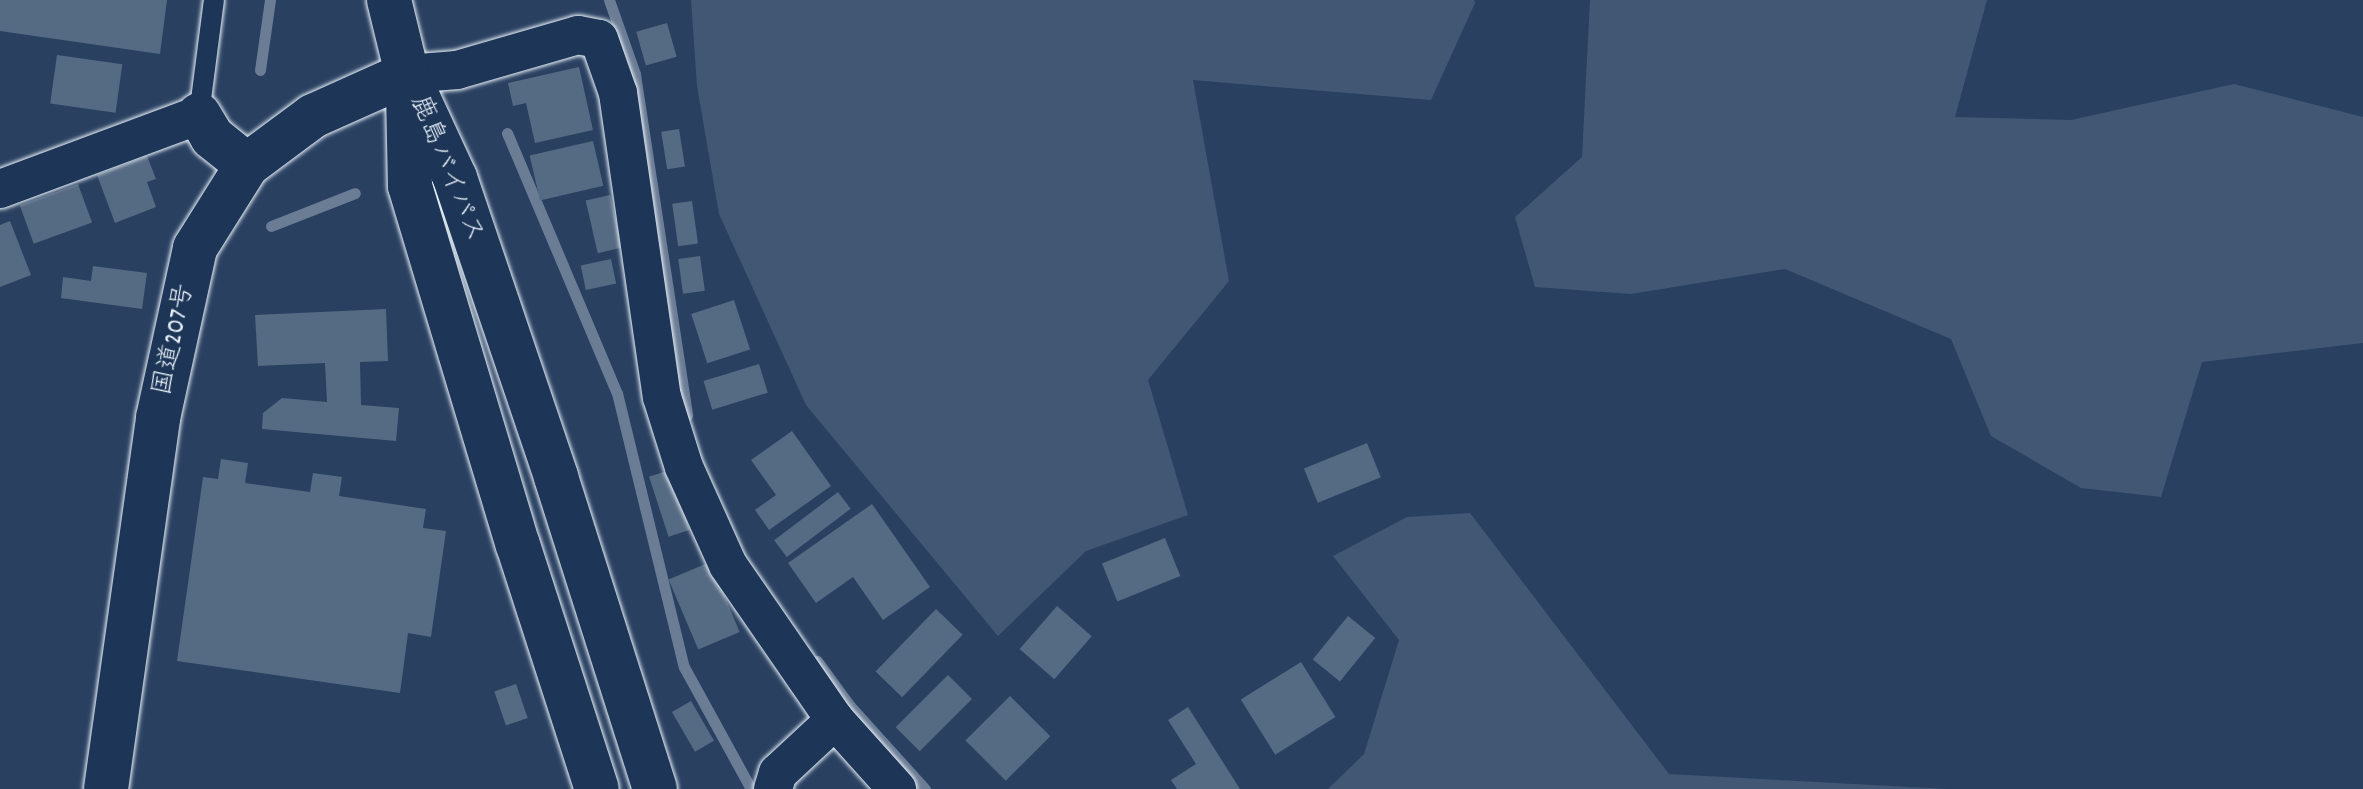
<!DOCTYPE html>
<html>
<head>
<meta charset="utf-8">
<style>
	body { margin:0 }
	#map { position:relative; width:2363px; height:789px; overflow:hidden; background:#294061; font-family:Dekko,"Klee One",sans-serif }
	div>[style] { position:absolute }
	.green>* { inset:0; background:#415774 }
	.stream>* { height:11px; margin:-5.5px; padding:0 5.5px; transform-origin:5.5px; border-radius:5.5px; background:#6b7c95 }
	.building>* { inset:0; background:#556a83; transform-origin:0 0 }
	.roads { filter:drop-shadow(0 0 2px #e8f1f8) drop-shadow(0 0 2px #e8f1f8) }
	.lane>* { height:20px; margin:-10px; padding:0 10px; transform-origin:10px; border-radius:10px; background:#1d3557 }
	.street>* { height:38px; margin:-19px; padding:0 19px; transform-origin:19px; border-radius:19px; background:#1d3557 }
	.secondary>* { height:44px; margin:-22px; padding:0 22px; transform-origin:22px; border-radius:22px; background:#1d3557 }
	.highway>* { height:44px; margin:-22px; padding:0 22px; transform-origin:22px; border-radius:22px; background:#1d3557 }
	span { translate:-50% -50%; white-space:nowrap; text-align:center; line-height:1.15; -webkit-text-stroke:7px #1d3557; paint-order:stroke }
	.street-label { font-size:26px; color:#e8f1f8 }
</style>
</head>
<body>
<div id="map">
	<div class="green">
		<i style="clip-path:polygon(691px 0,1474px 0,1475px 3px,1431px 100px,1193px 80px,1229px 281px,1148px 380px,1188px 515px,1086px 551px,998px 636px,806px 405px,719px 214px,697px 86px)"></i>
		<i style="clip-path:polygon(1590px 0,1987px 0,1955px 117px,2071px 120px,2234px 84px,2363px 117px,2363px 343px,2202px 362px,2161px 497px,2081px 488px,1991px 436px,1951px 339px,1785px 269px,1631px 294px,1535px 287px,1515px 217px,1582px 157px)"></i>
		<i style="clip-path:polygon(1470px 513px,1669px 774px,1947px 789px,1328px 789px,1364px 754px,1399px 640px,1333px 556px,1407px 517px)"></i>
	</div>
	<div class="stream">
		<i style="left:609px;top:0;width:78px;rotate:70.6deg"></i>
		<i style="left:635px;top:74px;width:345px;rotate:81.3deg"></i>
		<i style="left:260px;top:70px;width:71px;rotate:-81.9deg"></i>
		<i style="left:507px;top:133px;width:282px;rotate:67.1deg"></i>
		<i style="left:617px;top:393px;width:282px;rotate:76.3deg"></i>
		<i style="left:684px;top:667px;width:139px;rotate:61.2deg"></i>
		<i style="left:271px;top:226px;width:90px;rotate:-21.4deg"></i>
		<i style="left:817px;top:661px;width:56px;rotate:53.7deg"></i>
		<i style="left:850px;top:706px;width:112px;rotate:47.9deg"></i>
	</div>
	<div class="building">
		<i style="clip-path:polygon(0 0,167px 0,160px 54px,0 31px)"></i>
		<i style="left:667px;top:23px;width:35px;height:32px;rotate:74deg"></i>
		<i style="left:57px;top:55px;width:66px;height:49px;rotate:8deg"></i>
		<i style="clip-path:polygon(579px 67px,593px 130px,535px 143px,526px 103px,513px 106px,508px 83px)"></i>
		<i style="left:679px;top:129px;width:38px;height:18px;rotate:81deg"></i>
		<i style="left:593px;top:141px;width:46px;height:65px;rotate:77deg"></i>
		<i style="clip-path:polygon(147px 156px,156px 179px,147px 182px,156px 207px,115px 223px,97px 175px)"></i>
		<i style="left:78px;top:184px;width:41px;height:62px;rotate:70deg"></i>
		<i style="left:610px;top:195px;width:54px;height:25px;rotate:77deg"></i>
		<i style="left:692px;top:201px;width:43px;height:20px;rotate:82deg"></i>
		<i style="clip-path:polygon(10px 221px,31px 275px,0 287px,0 225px)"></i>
		<i style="left:700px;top:256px;width:35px;height:22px;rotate:82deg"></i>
		<i style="left:611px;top:259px;width:25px;height:31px;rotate:78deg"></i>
		<i style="clip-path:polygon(93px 266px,147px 273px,142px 309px,61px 298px,63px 277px,91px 281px)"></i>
		<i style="left:734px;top:300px;width:52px;height:45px;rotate:72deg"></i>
		<i style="clip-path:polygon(386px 309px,388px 361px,360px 362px,361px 405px,399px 408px,396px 441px,262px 429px,263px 413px,282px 398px,327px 402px,325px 363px,258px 366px,255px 315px)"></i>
		<i style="left:759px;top:364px;width:30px;height:58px;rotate:73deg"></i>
		<i style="clip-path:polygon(792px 431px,831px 486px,769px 530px,755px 510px,776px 495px,751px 460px)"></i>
		<i style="left:1367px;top:443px;width:37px;height:68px;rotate:68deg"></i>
		<i style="clip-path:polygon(221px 459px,248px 463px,245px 483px,310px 492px,313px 473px,342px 477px,339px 496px,426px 509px,423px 528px,446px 531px,431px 637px,408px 633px,400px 693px,177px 661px,203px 477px,218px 479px)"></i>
		<i style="left:670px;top:470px;width:63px;height:22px;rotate:72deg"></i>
		<i style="left:838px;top:492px;width:21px;height:80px;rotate:53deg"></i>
		<i style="clip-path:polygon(872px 504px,930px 587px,883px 620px,853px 577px,816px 603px,788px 563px)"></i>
		<i style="left:1165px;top:538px;width:41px;height:68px;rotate:68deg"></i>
		<i style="left:710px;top:562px;width:76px;height:45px;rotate:67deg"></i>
		<i style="left:1057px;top:606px;width:46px;height:57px;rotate:41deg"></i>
		<i style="left:936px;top:609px;width:37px;height:87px;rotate:44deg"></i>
		<i style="left:1348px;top:616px;width:35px;height:56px;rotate:39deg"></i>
		<i style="left:1301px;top:662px;width:65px;height:71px;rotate:58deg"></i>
		<i style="left:948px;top:675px;width:34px;height:74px;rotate:45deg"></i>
		<i style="left:516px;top:684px;width:36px;height:23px;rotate:71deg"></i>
		<i style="left:1010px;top:696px;width:57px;height:63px;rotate:45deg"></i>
		<i style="left:691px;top:701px;width:46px;height:22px;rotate:60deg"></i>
		<i style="clip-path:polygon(1188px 707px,1240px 789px,1177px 789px,1171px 780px,1196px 764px,1168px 720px)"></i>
	</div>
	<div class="roads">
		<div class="lane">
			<i style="left:199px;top:115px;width:116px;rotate:-82.6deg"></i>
		</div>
		<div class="street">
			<i style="left:407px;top:74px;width:50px;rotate:-4.6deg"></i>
			<i style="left:457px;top:70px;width:126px;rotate:-16.1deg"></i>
			<i style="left:578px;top:35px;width:21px;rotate:11deg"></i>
			<i style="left:599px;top:39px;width:57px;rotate:70.6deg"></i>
			<i style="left:618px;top:93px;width:307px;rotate:81.8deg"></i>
			<i style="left:662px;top:397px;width:73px;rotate:72.6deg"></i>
			<i style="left:684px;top:467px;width:107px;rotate:65.8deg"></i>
			<i style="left:728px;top:565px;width:188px;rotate:55.4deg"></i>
			<i style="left:835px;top:720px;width:93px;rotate:48.1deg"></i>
			<i style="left:0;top:189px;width:212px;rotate:-20.4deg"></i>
			<i style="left:773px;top:789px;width:17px;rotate:-73deg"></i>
			<i style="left:778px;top:773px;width:78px;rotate:-42.9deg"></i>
		</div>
		<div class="secondary">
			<i style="left:199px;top:115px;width:26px;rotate:59deg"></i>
			<i style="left:212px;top:137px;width:45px;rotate:38.7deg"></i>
		</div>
		<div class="highway">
			<i style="left:389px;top:0;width:76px;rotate:76.3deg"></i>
			<i style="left:407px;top:74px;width:115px;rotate:65.2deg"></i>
			<i style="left:455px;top:178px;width:316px;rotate:71.3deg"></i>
			<i style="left:556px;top:477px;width:327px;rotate:72.4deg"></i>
			<i style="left:408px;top:93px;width:93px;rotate:88.8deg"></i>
			<i style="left:410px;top:186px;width:375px;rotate:73.3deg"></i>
			<i style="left:518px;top:545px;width:256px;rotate:72.1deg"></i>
			<i style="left:106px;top:789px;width:375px;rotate:-82deg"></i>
			<i style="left:158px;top:418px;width:174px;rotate:-77.7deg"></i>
			<i style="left:195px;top:248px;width:98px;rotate:-57.9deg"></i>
			<i style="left:247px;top:165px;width:82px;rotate:-36.6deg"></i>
			<i style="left:313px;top:116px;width:103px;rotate:-24.1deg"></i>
		</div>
	</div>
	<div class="street-label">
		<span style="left:446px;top:169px;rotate:68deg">鹿島バイパス</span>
		<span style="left:175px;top:340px;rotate:-78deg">国道207号</span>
	</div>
</div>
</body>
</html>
